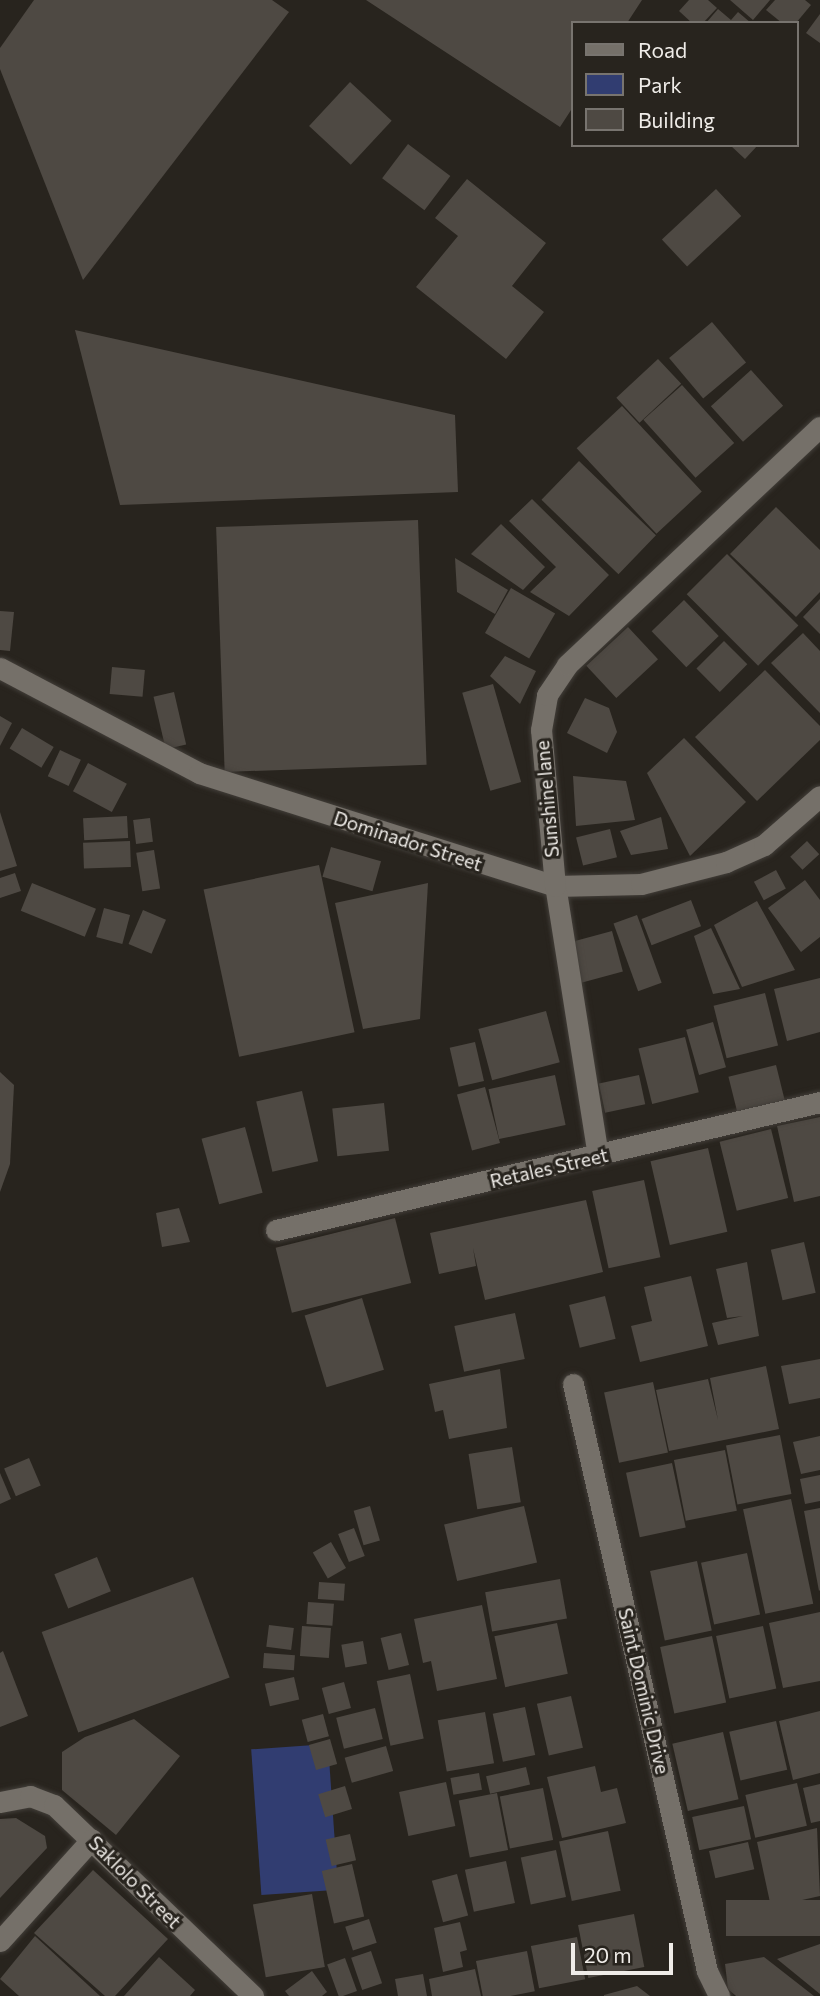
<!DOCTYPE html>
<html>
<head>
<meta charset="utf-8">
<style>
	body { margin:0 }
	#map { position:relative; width:820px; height:1996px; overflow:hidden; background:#28241e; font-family:Commissioner,sans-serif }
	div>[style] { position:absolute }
	.green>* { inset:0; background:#313d71; transform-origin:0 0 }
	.building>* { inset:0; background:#4e4943; transform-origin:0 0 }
	.roads { filter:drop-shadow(0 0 2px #423e39) drop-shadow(0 0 2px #423e39) }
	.street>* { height:21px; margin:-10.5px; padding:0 10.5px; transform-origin:10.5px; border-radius:10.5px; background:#757069 }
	span { translate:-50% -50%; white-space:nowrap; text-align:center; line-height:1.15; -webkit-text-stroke:6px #28241e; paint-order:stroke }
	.street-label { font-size:19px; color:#efece8 }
	.legend { position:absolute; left:571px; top:21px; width:228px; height:126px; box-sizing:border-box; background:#28241e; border:2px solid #78746f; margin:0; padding:9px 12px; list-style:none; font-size:21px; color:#efece8 }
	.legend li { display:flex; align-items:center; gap:14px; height:35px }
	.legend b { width:35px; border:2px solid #78746f }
	.scale { position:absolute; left:571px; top:1943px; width:102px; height:32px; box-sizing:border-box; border:4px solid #efece8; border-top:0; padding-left:9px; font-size:21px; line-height:24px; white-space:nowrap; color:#efece8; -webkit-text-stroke:5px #28241e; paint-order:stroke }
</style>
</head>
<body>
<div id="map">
	<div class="green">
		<i style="left:328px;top:1744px;width:146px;height:77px;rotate:86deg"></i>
	</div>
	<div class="building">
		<i style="clip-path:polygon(34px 0,272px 0,289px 12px,83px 280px,0 69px,0 48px)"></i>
		<i style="clip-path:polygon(366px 0,642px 0,627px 23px,573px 23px,573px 107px,560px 127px)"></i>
		<i style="clip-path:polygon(689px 0,708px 0,717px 8px,703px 23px,692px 23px,679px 11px)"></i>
		<i style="clip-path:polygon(730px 0,770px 0,753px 20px)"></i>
		<i style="clip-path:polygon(775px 0,805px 0,811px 5px,796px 23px,782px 23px,766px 10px)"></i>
		<i style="clip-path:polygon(718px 9px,731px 20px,738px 12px,751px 23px,706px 23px)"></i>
		<i style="clip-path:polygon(820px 14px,820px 43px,806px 33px)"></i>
		<i style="left:350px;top:82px;width:57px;height:60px;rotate:43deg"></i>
		<i style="left:408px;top:144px;width:53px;height:43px;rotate:37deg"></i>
		<i style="clip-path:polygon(730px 145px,758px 145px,745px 159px)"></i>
		<i style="clip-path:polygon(467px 179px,546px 243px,512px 286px,544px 312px,506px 359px,416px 287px,458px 236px,435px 218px)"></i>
		<i style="left:716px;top:189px;width:37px;height:74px;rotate:47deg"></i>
		<i style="left:712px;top:322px;width:53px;height:56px;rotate:50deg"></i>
		<i style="clip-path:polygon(75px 330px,455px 415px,458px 492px,120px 505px)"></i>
		<i style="left:658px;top:359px;width:34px;height:57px;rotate:47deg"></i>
		<i style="left:751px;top:370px;width:48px;height:54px;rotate:48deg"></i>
		<i style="left:682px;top:385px;width:78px;height:52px;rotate:48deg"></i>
		<i style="left:622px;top:406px;width:117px;height:62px;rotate:47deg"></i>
		<i style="left:579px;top:461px;width:107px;height:54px;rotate:44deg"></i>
		<i style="clip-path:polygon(532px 499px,609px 575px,569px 616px,530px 592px,556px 567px,509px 521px)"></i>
		<i style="clip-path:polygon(776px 507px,820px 550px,820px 592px,796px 617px,730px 554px)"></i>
		<i style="left:418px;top:520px;width:245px;height:202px;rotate:88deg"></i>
		<i style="clip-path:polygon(501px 524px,545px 567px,523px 590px,471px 554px)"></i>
		<i style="left:727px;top:554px;width:101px;height:57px;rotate:45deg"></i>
		<i style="clip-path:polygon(455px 558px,508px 590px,495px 614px,457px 592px)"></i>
		<i style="left:511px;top:588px;width:51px;height:52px;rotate:30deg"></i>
		<i style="clip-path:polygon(820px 599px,820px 634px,803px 617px)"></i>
		<i style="left:684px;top:600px;width:50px;height:45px;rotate:46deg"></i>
		<i style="clip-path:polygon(0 611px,14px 612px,10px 651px,0 650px)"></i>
		<i style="left:628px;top:627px;width:44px;height:57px;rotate:47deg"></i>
		<i style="clip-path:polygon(803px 633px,820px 651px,820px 713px,771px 663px)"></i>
		<i style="left:724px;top:641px;width:33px;height:39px;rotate:45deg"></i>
		<i style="clip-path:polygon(505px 656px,536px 671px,520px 704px,490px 676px)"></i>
		<i style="left:112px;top:667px;width:33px;height:27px;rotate:5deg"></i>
		<i style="clip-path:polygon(765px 670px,820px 726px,820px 740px,757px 801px,695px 737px)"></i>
		<i style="left:493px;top:684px;width:102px;height:32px;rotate:74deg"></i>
		<i style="left:174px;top:692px;width:54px;height:21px;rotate:77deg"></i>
		<i style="clip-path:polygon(585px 698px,609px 708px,617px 732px,607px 753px,567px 733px)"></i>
		<i style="clip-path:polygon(0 716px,12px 723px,0 746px)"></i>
		<i style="left:22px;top:728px;width:37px;height:24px;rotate:31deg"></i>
		<i style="clip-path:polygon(684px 738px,746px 802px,690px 856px,647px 773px)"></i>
		<i style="left:60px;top:750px;width:23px;height:29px;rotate:25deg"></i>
		<i style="left:88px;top:763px;width:44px;height:32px;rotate:28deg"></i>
		<i style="clip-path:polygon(573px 776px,626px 781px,635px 820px,576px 826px)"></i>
		<i style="clip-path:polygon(0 812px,17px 866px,0 871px)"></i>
		<i style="left:127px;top:816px;width:22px;height:44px;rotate:87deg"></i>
		<i style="clip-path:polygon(661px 817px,668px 849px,631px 855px,620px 831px)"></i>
		<i style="left:150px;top:818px;width:24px;height:17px;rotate:83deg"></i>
		<i style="left:610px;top:829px;width:29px;height:35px;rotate:76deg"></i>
		<i style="left:130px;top:841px;width:26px;height:47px;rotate:88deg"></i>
		<i style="left:807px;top:841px;width:18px;height:23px;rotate:47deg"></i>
		<i style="left:331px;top:847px;width:52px;height:31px;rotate:16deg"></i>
		<i style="left:154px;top:850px;width:39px;height:18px;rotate:81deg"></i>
		<i style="left:319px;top:865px;width:171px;height:118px;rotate:78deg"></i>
		<i style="left:776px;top:870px;width:21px;height:25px;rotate:62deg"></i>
		<i style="clip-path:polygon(15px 873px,21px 891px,0 898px,0 878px)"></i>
		<i style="clip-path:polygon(805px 880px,820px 900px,820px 937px,801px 952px,768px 908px)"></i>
		<i style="left:32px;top:883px;width:69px;height:30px;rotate:22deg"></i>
		<i style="clip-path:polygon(428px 883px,420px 1019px,363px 1029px,335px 903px)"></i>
		<i style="left:691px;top:900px;width:28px;height:53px;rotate:69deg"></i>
		<i style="clip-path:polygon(757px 901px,795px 970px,742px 987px,714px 925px)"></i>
		<i style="left:104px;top:908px;width:27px;height:30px;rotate:15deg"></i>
		<i style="left:143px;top:910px;width:25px;height:37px;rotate:23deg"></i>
		<i style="left:637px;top:915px;width:72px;height:25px;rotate:70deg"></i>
		<i style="clip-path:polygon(711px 928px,740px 989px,713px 994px,694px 936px)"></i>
		<i style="left:612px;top:931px;width:42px;height:43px;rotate:75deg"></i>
		<i style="clip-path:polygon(820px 978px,820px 1032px,787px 1041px,774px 989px)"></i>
		<i style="left:765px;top:993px;width:54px;height:53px;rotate:76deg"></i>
		<i style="left:546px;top:1011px;width:53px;height:70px;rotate:75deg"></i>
		<i style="left:713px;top:1022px;width:47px;height:28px;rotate:74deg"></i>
		<i style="left:685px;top:1037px;width:57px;height:48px;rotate:76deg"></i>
		<i style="left:475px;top:1042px;width:40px;height:26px;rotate:77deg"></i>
		<i style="left:776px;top:1065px;width:37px;height:49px;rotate:76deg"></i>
		<i style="clip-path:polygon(0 1072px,14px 1085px,10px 1164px,0 1192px)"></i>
		<i style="left:555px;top:1075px;width:51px;height:68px;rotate:78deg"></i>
		<i style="left:639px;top:1075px;width:30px;height:41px;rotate:78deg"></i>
		<i style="left:485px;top:1087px;width:58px;height:29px;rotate:75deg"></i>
		<i style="left:302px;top:1091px;width:72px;height:47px;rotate:77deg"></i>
		<i style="left:384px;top:1103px;width:48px;height:52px;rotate:84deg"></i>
		<i style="clip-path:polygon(820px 1117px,820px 1196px,794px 1202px,777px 1126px)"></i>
		<i style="left:245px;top:1127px;width:68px;height:45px;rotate:75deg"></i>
		<i style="left:771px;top:1129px;width:71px;height:53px;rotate:76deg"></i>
		<i style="left:708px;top:1148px;width:86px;height:59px;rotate:77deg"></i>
		<i style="left:644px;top:1180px;width:79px;height:53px;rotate:78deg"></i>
		<i style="clip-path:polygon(586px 1200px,603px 1272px,485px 1300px,473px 1248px,476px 1266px,439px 1274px,430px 1233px)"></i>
		<i style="clip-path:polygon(179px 1208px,190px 1242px,162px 1247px,156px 1213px)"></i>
		<i style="left:395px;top:1218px;width:67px;height:123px;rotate:76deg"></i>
		<i style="left:804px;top:1242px;width:52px;height:34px;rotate:77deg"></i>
		<i style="clip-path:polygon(747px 1262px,759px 1336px,718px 1345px,712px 1323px,743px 1316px,727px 1318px,716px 1269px)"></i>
		<i style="clip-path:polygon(691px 1276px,708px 1346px,640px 1362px,631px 1326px,652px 1321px,644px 1287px)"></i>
		<i style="left:605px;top:1296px;width:44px;height:37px;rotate:76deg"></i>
		<i style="left:362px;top:1298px;width:75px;height:60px;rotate:73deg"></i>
		<i style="left:515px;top:1313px;width:47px;height:62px;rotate:78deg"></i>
		<i style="clip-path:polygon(820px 1359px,820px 1398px,789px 1404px,781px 1366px)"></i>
		<i style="clip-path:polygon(766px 1366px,779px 1429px,669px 1451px,656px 1390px,708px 1379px,718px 1420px,710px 1378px)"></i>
		<i style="clip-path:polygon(500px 1369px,507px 1428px,449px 1439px,443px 1410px,435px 1412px,429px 1384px)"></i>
		<i style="left:653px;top:1382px;width:72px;height:50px;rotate:78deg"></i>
		<i style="left:780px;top:1435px;width:60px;height:55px;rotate:79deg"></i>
		<i style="clip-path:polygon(820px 1436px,820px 1470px,801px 1474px,793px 1442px)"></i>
		<i style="left:512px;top:1447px;width:56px;height:44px;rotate:81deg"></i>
		<i style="left:725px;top:1450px;width:62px;height:52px;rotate:79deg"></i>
		<i style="left:29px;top:1458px;width:30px;height:27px;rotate:67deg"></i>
		<i style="left:672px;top:1463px;width:66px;height:47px;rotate:78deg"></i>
		<i style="clip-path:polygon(0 1473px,11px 1499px,0 1504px)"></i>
		<i style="clip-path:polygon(820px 1475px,820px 1501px,805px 1504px,800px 1479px)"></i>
		<i style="left:791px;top:1499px;width:107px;height:49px;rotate:78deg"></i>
		<i style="left:370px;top:1506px;width:36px;height:17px;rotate:74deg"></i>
		<i style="left:524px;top:1506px;width:58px;height:82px;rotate:77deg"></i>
		<i style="clip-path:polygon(820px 1508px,820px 1590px,819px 1591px,804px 1511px)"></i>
		<i style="left:354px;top:1528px;width:30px;height:17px;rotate:69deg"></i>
		<i style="left:331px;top:1542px;width:30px;height:21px;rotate:60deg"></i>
		<i style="left:747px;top:1553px;width:63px;height:47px;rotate:78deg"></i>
		<i style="left:97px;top:1557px;width:37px;height:46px;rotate:68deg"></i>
		<i style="left:697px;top:1561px;width:71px;height:48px;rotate:78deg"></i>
		<i style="left:193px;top:1577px;width:107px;height:161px;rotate:70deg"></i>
		<i style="left:560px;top:1579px;width:40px;height:76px;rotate:80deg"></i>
		<i style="left:319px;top:1582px;width:26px;height:17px;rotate:4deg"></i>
		<i style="left:308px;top:1602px;width:26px;height:22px;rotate:4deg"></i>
		<i style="clip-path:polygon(482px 1605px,497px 1679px,437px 1691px,431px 1661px,423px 1663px,414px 1619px)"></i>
		<i style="clip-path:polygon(820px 1612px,820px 1681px,783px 1688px,769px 1623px)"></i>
		<i style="left:557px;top:1623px;width:52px;height:64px;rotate:78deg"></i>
		<i style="left:269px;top:1625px;width:25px;height:22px;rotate:7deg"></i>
		<i style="left:302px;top:1626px;width:29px;height:30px;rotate:4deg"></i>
		<i style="left:763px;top:1626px;width:64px;height:48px;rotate:78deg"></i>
		<i style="left:401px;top:1633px;width:33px;height:21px;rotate:76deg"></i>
		<i style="left:712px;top:1636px;width:68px;height:53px;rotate:78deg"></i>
		<i style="left:363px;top:1641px;width:23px;height:22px;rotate:80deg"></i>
		<i style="clip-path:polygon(3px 1651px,28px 1716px,0 1727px,0 1653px)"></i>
		<i style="left:264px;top:1653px;width:31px;height:15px;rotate:4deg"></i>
		<i style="left:410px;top:1674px;width:66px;height:34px;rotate:78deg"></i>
		<i style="left:294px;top:1677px;width:23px;height:30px;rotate:77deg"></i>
		<i style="left:344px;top:1682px;width:27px;height:23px;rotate:75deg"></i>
		<i style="left:571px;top:1696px;width:53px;height:35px;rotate:77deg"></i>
		<i style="left:525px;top:1707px;width:49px;height:33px;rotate:78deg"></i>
		<i style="left:375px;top:1708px;width:32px;height:40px;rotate:76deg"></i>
		<i style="clip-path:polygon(820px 1711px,820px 1773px,793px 1780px,779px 1721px)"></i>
		<i style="left:485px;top:1712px;width:52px;height:48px;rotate:80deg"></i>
		<i style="left:323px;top:1714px;width:23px;height:22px;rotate:75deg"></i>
		<i style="clip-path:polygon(134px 1719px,180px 1756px,116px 1835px,62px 1790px,62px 1752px,85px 1737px)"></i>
		<i style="left:776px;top:1721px;width:50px;height:48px;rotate:77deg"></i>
		<i style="left:723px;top:1732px;width:69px;height:52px;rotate:77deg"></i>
		<i style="left:330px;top:1739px;width:26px;height:22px;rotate:74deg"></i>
		<i style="left:386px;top:1746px;width:26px;height:43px;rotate:74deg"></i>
		<i style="clip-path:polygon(595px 1766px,601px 1792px,617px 1788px,626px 1823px,562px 1838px,547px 1777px)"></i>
		<i style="left:526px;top:1767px;width:18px;height:41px;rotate:77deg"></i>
		<i style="left:479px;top:1773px;width:17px;height:29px;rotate:80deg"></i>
		<i style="left:446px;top:1782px;width:45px;height:48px;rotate:78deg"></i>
		<i style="left:797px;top:1783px;width:44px;height:53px;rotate:77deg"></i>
		<i style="clip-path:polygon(820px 1784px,820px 1821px,811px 1823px,803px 1788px)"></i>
		<i style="left:345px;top:1786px;width:24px;height:28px;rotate:73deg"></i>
		<i style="left:543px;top:1788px;width:53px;height:44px;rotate:79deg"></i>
		<i style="left:497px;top:1793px;width:58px;height:39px;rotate:79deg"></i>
		<i style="left:744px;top:1806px;width:34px;height:53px;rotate:78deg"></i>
		<i style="clip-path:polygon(16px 1818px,45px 1836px,47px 1848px,0 1898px,0 1819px)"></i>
		<i style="clip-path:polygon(817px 1828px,820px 1896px,771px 1907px,757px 1842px)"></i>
		<i style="left:608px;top:1831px;width:61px;height:50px;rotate:78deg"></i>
		<i style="left:350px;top:1834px;width:27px;height:25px;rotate:77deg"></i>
		<i style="left:748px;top:1842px;width:28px;height:40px;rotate:77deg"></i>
		<i style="left:556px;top:1850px;width:48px;height:36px;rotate:78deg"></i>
		<i style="left:506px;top:1861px;width:43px;height:42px;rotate:78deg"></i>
		<i style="left:352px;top:1864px;width:54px;height:31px;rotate:77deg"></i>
		<i style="clip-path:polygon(93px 1870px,168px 1939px,115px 1996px,105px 1996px,34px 1933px)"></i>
		<i style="left:457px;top:1874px;width:43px;height:26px;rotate:75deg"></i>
		<i style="left:312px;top:1894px;width:74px;height:60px;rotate:80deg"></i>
		<i style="left:820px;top:1900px;width:36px;height:94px;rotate:90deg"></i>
		<i style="left:634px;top:1914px;width:54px;height:57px;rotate:79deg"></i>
		<i style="left:369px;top:1919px;width:25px;height:25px;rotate:72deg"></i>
		<i style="clip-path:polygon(460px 1922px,467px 1950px,460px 1952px,463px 1967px,443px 1972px,434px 1928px)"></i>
		<i style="clip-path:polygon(35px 1936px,100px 1996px,19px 1996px,0 1979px)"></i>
		<i style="left:577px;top:1937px;width:43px;height:47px;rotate:79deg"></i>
		<i style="clip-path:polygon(820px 1944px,820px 1994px,777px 1959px)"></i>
		<i style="left:371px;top:1951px;width:34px;height:21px;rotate:71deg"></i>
		<i style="left:527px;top:1951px;width:41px;height:52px;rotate:79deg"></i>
		<i style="clip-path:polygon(159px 1957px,195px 1990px,190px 1996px,124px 1996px)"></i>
		<i style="clip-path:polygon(764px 1957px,814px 1996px,736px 1996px,728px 1989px,725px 1964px)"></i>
		<i style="left:345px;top:1958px;width:35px;height:19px;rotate:70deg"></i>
		<i style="clip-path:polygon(475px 1969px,481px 1996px,432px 1996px,429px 1979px)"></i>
		<i style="clip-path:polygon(312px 1971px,327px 1992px,322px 1996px,289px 1996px,285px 1991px)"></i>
		<i style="clip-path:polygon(423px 1974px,427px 1996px,398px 1996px,395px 1979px)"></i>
		<i style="clip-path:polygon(637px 1986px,650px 1996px,604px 1996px,604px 1995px)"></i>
	</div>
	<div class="roads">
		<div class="street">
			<i style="left:0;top:668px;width:225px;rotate:27.8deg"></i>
			<i style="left:199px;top:773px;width:374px;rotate:17.6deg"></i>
			<i style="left:555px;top:886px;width:86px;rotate:-1.3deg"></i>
			<i style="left:641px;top:884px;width:88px;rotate:-14.5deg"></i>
			<i style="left:726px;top:862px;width:42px;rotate:-24.1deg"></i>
			<i style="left:764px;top:845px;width:74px;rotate:-41.2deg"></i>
			<i style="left:598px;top:1156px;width:273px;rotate:-99deg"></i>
			<i style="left:555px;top:886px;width:157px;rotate:-95.1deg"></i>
			<i style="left:541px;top:730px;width:36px;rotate:-80deg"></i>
			<i style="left:547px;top:695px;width:36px;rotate:-56deg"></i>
			<i style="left:567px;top:665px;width:347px;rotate:-43.3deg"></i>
			<i style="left:276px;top:1230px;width:559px;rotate:-13.24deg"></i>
			<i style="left:573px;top:1384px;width:602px;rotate:77.14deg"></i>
			<i style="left:707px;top:1971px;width:28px;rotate:64deg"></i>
			<i style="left:0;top:1802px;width:31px;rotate:-11deg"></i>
			<i style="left:30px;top:1796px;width:26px;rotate:21deg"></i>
			<i style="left:54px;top:1805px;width:276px;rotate:43.8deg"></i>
			<i style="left:0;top:1941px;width:137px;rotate:-48deg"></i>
		</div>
	</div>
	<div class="street-label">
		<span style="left:547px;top:799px;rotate:-95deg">Sunshine lane</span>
		<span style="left:408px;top:841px;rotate:18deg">Dominador Street</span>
		<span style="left:549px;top:1168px;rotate:-13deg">Retales Street</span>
		<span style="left:644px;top:1691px;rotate:77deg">Saint Dominic Drive</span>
		<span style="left:135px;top:1882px;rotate:45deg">Saklolo Street</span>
	</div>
	<ul class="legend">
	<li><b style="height:9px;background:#757069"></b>Road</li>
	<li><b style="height:19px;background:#313d71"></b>Park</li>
	<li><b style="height:19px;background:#4e4943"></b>Building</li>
	</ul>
	<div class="scale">20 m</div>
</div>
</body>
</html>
